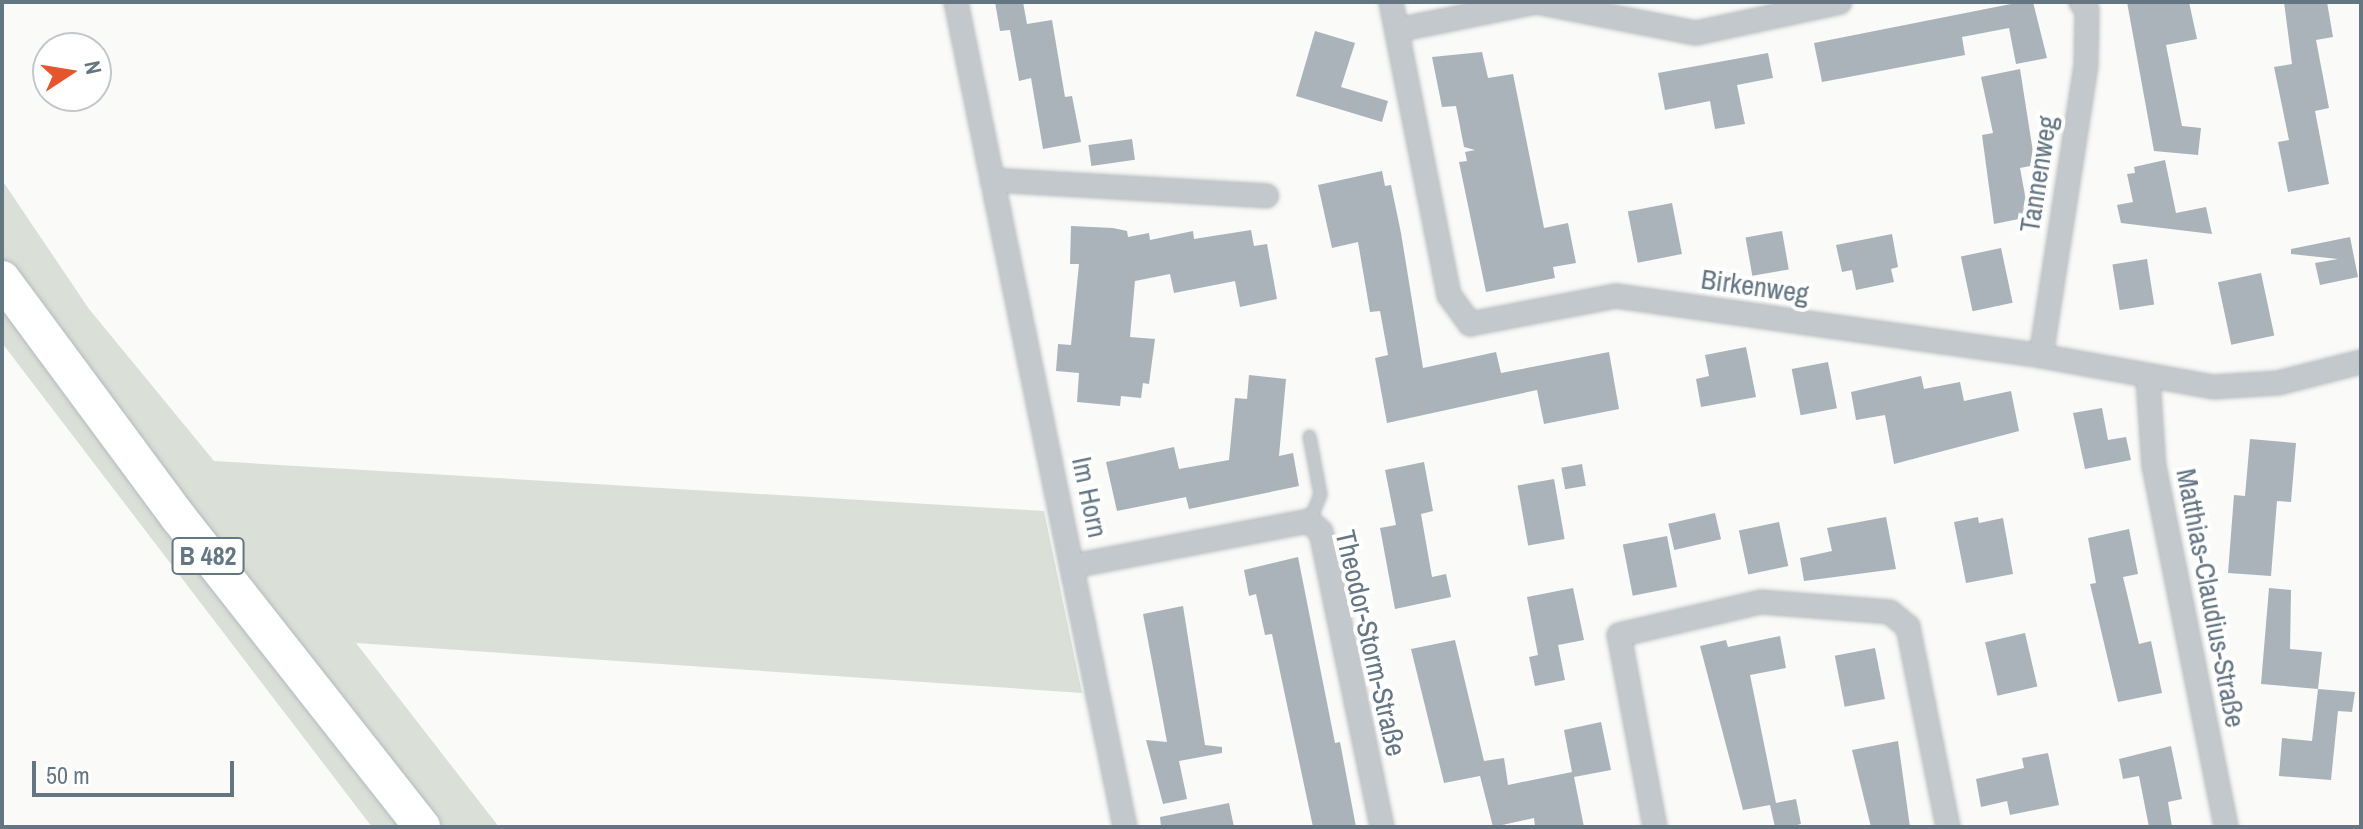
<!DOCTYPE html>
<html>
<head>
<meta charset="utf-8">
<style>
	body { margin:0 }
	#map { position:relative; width:2363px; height:829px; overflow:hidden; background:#fafaf8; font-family:"Archivo Narrow",sans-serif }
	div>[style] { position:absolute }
	.green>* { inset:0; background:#dadfd7 }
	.building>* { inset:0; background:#aab3b9; transform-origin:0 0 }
	.roads { filter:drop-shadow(0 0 2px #b5babe) drop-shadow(0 0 2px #b5babe) }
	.service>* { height:11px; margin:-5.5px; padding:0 5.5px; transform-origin:5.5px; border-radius:5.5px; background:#c3c8cc }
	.minor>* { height:22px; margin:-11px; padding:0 11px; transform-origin:11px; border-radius:11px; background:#c3c8cc }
	.primary>* { height:36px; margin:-18px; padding:0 18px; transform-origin:18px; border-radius:18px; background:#fff }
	span { translate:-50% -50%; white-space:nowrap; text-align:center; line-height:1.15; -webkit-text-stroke:8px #fff; paint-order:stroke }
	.shield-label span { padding:2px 6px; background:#fff; border:2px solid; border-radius:6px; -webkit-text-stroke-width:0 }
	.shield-label { font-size:26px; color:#657683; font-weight:700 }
	.street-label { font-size:28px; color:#657683 }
	.frame { position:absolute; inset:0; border:4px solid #657683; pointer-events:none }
	.north { position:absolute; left:32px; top:32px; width:80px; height:80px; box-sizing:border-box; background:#fff; border:2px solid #c1c8cd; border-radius:50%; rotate:78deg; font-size:22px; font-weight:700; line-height:32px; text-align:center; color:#657683 }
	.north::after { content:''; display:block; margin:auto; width:28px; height:36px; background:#e4572e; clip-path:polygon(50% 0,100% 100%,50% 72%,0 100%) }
	.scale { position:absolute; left:32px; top:761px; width:202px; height:36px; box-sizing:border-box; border:4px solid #657683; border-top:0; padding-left:10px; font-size:24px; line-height:28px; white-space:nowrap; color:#657683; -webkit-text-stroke:6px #fff; paint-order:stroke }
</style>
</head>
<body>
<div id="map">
	<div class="green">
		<i style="clip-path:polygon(2px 180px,89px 309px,214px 461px,1044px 511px,1082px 693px,356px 643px,499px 827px,372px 827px,2px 343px)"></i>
	</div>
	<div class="building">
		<i style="clip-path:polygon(995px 2px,1023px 2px,1027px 24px,1052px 20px,1065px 97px,1072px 96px,1081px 142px,1043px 149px,1031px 78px,1019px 81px,1010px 30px,1000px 31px)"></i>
		<i style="clip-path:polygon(2021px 2px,2033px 2px,2047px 58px,2016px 64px,2009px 28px,1962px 37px,1965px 55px,1822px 82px,1814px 43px)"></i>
		<i style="clip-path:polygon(2127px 2px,2189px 2px,2197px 39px,2166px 45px,2182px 126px,2201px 128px,2198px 155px,2154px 151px)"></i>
		<i style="clip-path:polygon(2284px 2px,2327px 2px,2333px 37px,2316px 40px,2329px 108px,2315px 111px,2329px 184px,2288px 192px,2278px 142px,2289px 140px,2274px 67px,2292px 64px)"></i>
		<i style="clip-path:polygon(1315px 31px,1355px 43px,1341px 87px,1388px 101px,1382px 122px,1296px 96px)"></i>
		<i style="clip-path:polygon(1482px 52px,1488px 78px,1513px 74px,1544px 228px,1568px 223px,1576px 263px,1553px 267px,1555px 278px,1486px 292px,1459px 162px,1467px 161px,1465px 152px,1475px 150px,1464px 147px,1456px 106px,1442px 107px,1432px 57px)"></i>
		<i style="clip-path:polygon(1768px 53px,1773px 78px,1737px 85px,1745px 124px,1715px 129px,1710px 101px,1665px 110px,1658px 73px)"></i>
		<i style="clip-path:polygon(2020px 69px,2035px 165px,2020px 168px,2029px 217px,1994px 224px,1982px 135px,1993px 133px,1981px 77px)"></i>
		<i style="left:1132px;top:139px;width:21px;height:44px;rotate:82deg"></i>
		<i style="clip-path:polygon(2165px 160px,2176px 213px,2206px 207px,2212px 234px,2121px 223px,2117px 205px,2133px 202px,2127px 174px,2135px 173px,2134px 167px)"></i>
		<i style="clip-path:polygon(1382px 171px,1385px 186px,1391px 185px,1401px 233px,1423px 368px,1496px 352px,1501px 373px,1609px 352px,1619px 409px,1544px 424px,1537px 390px,1387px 423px,1375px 358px,1388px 355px,1380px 311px,1370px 312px,1358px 242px,1332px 248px,1318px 185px)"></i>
		<i style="left:1672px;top:203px;width:52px;height:45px;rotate:79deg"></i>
		<i style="clip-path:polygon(1071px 226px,1113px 228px,1127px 231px,1128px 237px,1149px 233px,1150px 240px,1193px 231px,1194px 239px,1251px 230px,1254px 246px,1267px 244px,1277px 299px,1240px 307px,1235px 281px,1174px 293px,1170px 274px,1135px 281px,1130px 337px,1155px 339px,1149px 384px,1143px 383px,1141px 398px,1121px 396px,1120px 406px,1077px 402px,1079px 373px,1056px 371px,1058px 344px,1071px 345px,1079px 264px,1070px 264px)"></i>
		<i style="left:1782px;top:231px;width:39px;height:37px;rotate:80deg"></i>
		<i style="clip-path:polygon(1892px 234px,1898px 267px,1891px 269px,1894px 282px,1856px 290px,1852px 270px,1842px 272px,1836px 245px)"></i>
		<i style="clip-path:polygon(2350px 237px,2358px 277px,2320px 285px,2315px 263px,2338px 259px,2291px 254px,2291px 249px)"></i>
		<i style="left:2001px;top:248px;width:56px;height:41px;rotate:78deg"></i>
		<i style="left:2147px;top:259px;width:46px;height:35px;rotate:81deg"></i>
		<i style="left:2261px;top:273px;width:64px;height:44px;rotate:78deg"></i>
		<i style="clip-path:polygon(1746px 347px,1756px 397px,1701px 407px,1696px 379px,1709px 376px,1705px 355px)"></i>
		<i style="left:1828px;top:362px;width:47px;height:37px;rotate:79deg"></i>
		<i style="clip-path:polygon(1249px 375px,1286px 379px,1279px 456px,1293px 453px,1299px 486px,1189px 509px,1186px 497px,1117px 511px,1106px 462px,1174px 447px,1179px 469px,1229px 460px,1235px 398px,1247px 399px)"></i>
		<i style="clip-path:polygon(1921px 376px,1924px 389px,1960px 382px,1964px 401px,2011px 391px,2019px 431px,1894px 464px,1885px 415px,1856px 420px,1851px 392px)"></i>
		<i style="clip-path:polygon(2102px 408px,2108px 440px,2126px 437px,2131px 460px,2085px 469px,2073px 413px)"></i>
		<i style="clip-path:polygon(2250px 439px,2296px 443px,2291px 502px,2277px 501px,2271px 576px,2228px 573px,2234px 495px,2245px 496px)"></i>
		<i style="clip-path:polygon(1424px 462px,1433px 511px,1421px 514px,1432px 577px,1446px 574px,1451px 597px,1395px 609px,1380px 528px,1396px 525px,1385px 470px)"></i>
		<i style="left:1582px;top:464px;width:22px;height:21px;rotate:80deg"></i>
		<i style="left:1554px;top:479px;width:61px;height:37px;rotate:80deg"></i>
		<i style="left:1715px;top:513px;width:27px;height:48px;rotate:77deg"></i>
		<i style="clip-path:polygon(1886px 517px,1896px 569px,1804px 581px,1800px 558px,1832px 551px,1827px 528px)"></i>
		<i style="clip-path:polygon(1978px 517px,1979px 523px,2003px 518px,2013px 574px,1966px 583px,1954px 522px)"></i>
		<i style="left:1779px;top:522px;width:45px;height:41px;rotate:78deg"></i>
		<i style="clip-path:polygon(2129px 529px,2138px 574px,2123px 577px,2139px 644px,2151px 641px,2162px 693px,2118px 702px,2090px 584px,2096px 583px,2088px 538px)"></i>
		<i style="left:1667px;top:536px;width:52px;height:45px;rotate:79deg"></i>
		<i style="clip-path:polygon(1298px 557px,1335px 743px,1340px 742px,1356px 827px,1313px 827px,1272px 634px,1265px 635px,1256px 594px,1249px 596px,1244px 570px)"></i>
		<i style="clip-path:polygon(1573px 588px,1584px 640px,1558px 645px,1565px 680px,1535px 686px,1529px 657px,1538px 655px,1527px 597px)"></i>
		<i style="clip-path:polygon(2269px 588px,2291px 590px,2290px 649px,2322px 652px,2318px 689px,2355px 692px,2352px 712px,2338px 711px,2331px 780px,2279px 776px,2282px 738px,2312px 741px,2318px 689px,2261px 684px)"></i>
		<i style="clip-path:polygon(1183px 606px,1205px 745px,1222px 747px,1222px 753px,1179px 761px,1187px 799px,1163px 804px,1146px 740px,1167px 742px,1143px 614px)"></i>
		<i style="left:2025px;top:633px;width:55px;height:41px;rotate:77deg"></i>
		<i style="clip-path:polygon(1780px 636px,1786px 668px,1750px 675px,1776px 803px,1796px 799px,1801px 824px,1788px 827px,1775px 827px,1770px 805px,1743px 810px,1700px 646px,1726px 640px,1728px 647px)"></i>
		<i style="clip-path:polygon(1455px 640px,1484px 761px,1504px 758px,1508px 785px,1572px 772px,1564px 730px,1601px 722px,1611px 770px,1574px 777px,1584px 827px,1535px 827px,1534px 818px,1493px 827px,1480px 776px,1444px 783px,1411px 649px)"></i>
		<i style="left:1875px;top:648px;width:52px;height:41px;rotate:79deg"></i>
		<i style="clip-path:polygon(1898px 741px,1910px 827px,1871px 827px,1852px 750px)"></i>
		<i style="clip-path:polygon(2171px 746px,2182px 799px,2168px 802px,2172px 827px,2149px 827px,2139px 776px,2123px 779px,2119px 759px)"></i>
		<i style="clip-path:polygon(2048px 753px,2059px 805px,2010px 815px,2007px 801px,1981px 807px,1976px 779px,2024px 768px,2022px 758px)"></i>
		<i style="clip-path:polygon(1229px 803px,1234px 827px,1161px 827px,1160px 817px)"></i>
	</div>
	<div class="roads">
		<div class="service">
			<i style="left:1309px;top:436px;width:59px;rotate:79.3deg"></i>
			<i style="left:1320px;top:494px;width:29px;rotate:112deg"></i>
		</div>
		<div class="minor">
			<i style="left:956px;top:2px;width:842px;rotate:78.42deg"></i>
			<i style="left:1391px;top:2px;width:299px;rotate:78.8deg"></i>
			<i style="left:1449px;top:295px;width:36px;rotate:54deg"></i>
			<i style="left:1470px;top:324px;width:149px;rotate:-10.9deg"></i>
			<i style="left:1616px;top:296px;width:429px;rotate:8deg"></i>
			<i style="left:2041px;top:356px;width:175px;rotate:10.2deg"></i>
			<i style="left:2213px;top:387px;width:65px;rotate:-3.5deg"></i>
			<i style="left:2278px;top:383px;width:86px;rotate:-14.2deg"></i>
			<i style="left:1397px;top:30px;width:142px;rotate:-11.4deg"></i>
			<i style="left:1536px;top:2px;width:163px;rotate:11deg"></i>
			<i style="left:1696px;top:33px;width:147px;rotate:-12.1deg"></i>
			<i style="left:992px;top:180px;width:275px;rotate:3.3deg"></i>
			<i style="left:2041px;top:356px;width:295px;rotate:-81.2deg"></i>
			<i style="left:2086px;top:64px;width:54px;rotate:-88.9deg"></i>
			<i style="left:2087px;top:10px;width:10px;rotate:-127deg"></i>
			<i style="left:2148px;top:379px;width:87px;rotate:86.1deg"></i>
			<i style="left:2154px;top:466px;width:368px;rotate:78.7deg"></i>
			<i style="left:1073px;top:566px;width:240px;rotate:-10.8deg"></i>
			<i style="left:1309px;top:521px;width:16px;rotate:43deg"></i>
			<i style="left:1321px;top:532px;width:301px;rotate:78.3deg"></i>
			<i style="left:1655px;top:827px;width:195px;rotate:-100.6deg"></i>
			<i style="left:1619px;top:635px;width:146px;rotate:-13.1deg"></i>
			<i style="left:1761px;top:602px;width:129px;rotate:4.4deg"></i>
			<i style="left:1890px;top:612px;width:23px;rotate:40deg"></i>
			<i style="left:1908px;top:627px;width:204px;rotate:78.7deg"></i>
		</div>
		<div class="primary">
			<i style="left:2px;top:279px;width:297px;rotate:53.5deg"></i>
			<i style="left:179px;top:518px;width:393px;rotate:51.8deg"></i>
		</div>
	</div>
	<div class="shield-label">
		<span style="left:208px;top:556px">B 482</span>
	</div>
	<div class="street-label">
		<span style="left:2038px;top:174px;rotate:-81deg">Tannenweg</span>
		<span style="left:1755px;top:286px;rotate:8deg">Birkenweg</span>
		<span style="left:1090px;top:497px;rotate:78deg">Im Horn</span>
		<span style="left:2211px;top:598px;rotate:79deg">Matthias-Claudius-Straße</span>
		<span style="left:1371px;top:643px;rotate:77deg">Theodor-Storm-Straße</span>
	</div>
	<div class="frame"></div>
	<div class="north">N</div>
	<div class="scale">50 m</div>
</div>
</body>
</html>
